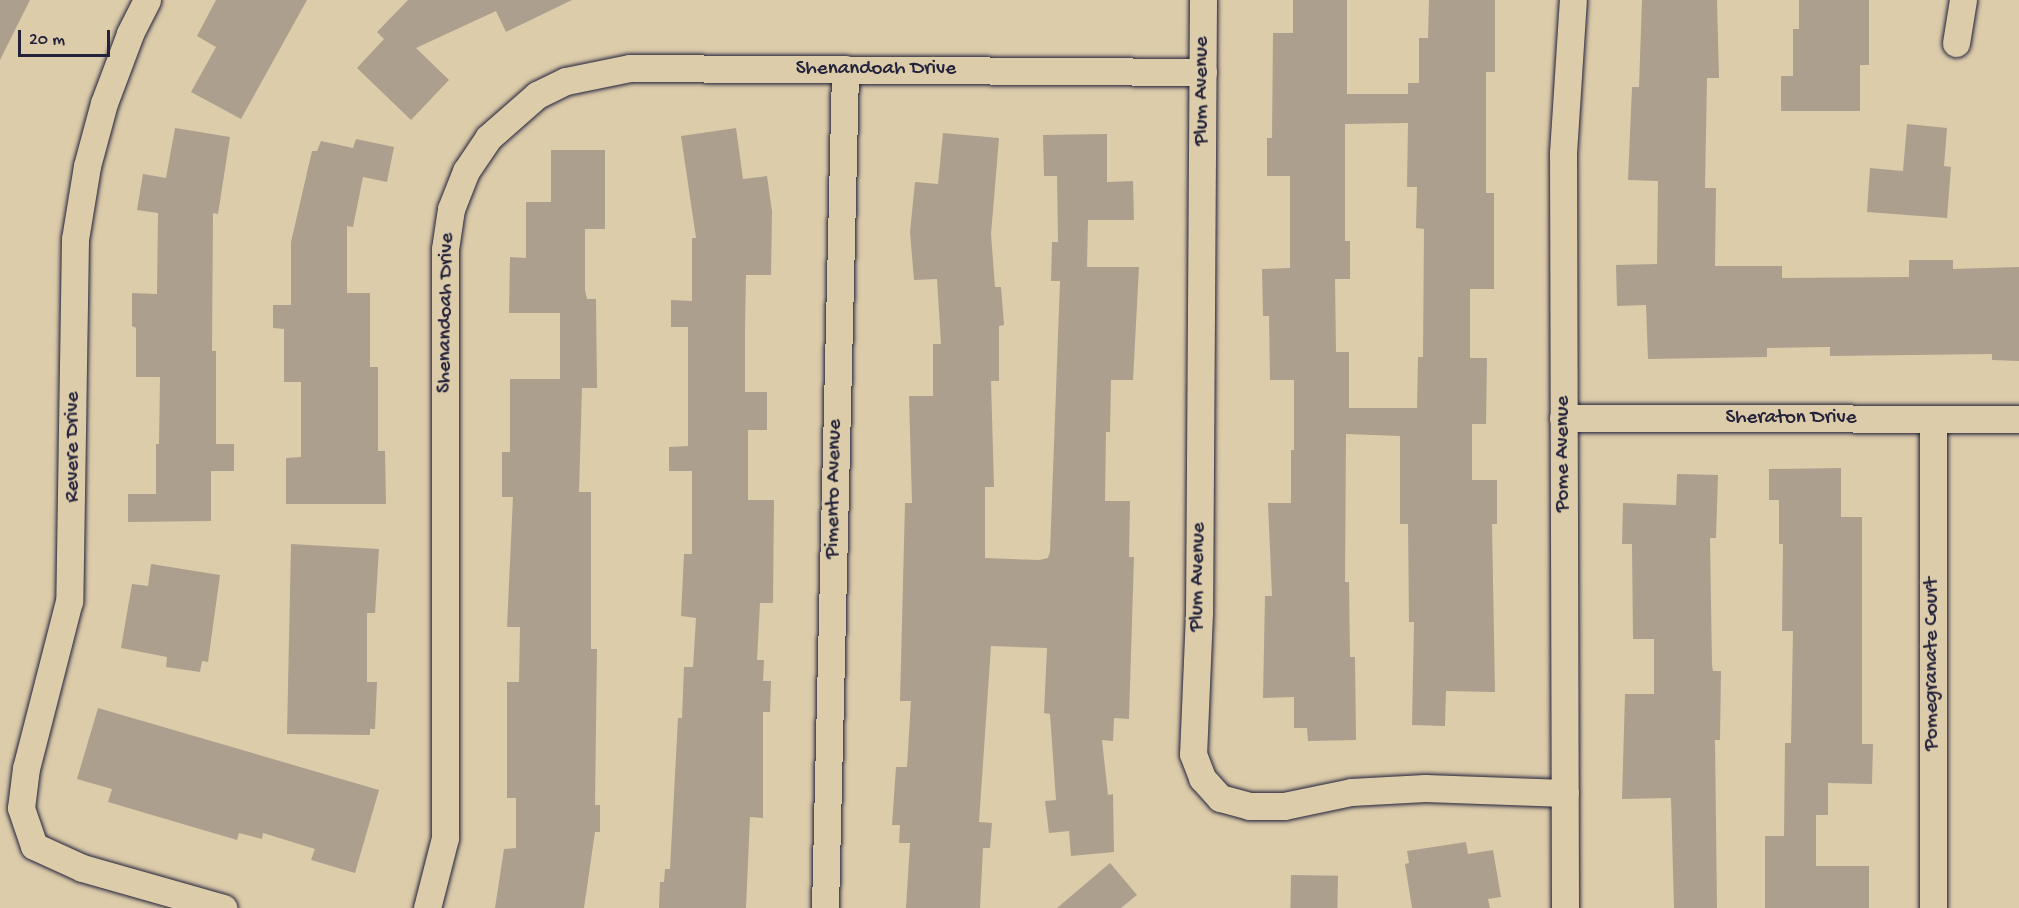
<!DOCTYPE html>
<html>
<head>
<meta charset="utf-8">
<style>
	body { margin:0 }
	#map { position:relative; width:2019px; height:908px; overflow:hidden; background:#dca; font-family:"Gochi Hand",sans-serif }
	div>[style] { position:absolute }
	.building>* { inset:0; background:#ac9f8d; transform-origin:0 0 }
	.roads { filter:drop-shadow(0 0 2px #22223b) drop-shadow(0 0 2px #22223b) }
	.minor>* { height:27px; margin:-13.5px; padding:0 13.5px; transform-origin:13.5px; border-radius:13.5px; background:#dca }
	span { translate:-50% -50%; white-space:nowrap; text-align:center; line-height:1.15; -webkit-text-stroke:6px #dca; paint-order:stroke }
	.street-label { font-size:21px; color:#22223b }
	.scale { position:absolute; left:18px; top:30px; width:92px; height:27px; box-sizing:border-box; border:3px solid #22223b; border-top:0; padding-left:8px; font-size:18px; line-height:21px; white-space:nowrap; color:#22223b; -webkit-text-stroke:4px #dca; paint-order:stroke }
</style>
</head>
<body>
<div id="map">
	<div class="building">
		<i style="clip-path:polygon(0 0,30px 0,0 60px)"></i>
		<i style="clip-path:polygon(216px 0,307px 0,241px 119px,191px 92px,216px 47px,197px 36px)"></i>
		<i style="clip-path:polygon(408px 0,572px 0,506px 32px,496px 11px,416px 48px,449px 80px,411px 120px,357px 68px,384px 39px,377px 32px)"></i>
		<i style="clip-path:polygon(evenodd,1293px 0,1347px 0,1347px 94px,1408px 94px,1408px 83px,1419px 83px,1419px 38px,1428px 38px,1429px 0,1495px 0,1495px 72px,1486px 72px,1486px 193px,1494px 193px,1494px 289px,1470px 289px,1470px 358px,1487px 358px,1486px 424px,1472px 424px,1472px 480px,1497px 480px,1497px 524px,1492px 524px,1495px 692px,1446px 691px,1445px 726px,1412px 725px,1414px 622px,1409px 622px,1408px 524px,1400px 524px,1400px 436px,1346px 434px,1345px 582px,1349px 582px,1350px 657px,1355px 657px,1356px 740px,1308px 741px,1307px 728px,1294px 728px,1294px 697px,1263px 698px,1265px 596px,1272px 596px,1268px 503px,1291px 503px,1291px 450px,1294px 450px,1294px 380px,1270px 380px,1269px 316px,1263px 316px,1262px 269px,1290px 268px,1290px 176px,1267px 176px,1267px 138px,1272px 138px,1273px 33px,1293px 33px,1293px 0,1408px 123px,1407px 187px,1417px 187px,1416px 228px,1424px 229px,1423px 357px,1418px 357px,1417px 408px,1349px 408px,1349px 352px,1336px 352px,1335px 279px,1350px 279px,1350px 241px,1345px 241px,1345px 124px,1408px 123px)"></i>
		<i style="clip-path:polygon(1642px 0,1717px 0,1719px 78px,1707px 78px,1705px 188px,1716px 188px,1715px 266px,1782px 266px,1782px 278px,1909px 277px,1909px 260px,1953px 260px,1953px 269px,2019px 267px,2019px 361px,1992px 360px,1992px 354px,1830px 356px,1830px 347px,1767px 348px,1767px 357px,1648px 359px,1646px 305px,1617px 306px,1616px 265px,1657px 264px,1658px 181px,1628px 180px,1632px 87px,1639px 87px)"></i>
		<i style="clip-path:polygon(1799px 0,1869px 0,1869px 65px,1860px 65px,1860px 111px,1781px 111px,1781px 76px,1793px 76px,1793px 29px,1799px 29px)"></i>
		<i style="clip-path:polygon(1907px 124px,1947px 128px,1944px 166px,1951px 167px,1947px 218px,1867px 212px,1870px 168px,1903px 171px)"></i>
		<i style="clip-path:polygon(175px 128px,230px 137px,218px 214px,213px 213px,212px 351px,216px 351px,216px 444px,234px 444px,234px 471px,211px 471px,211px 521px,128px 522px,128px 494px,156px 494px,156px 444px,159px 444px,160px 377px,136px 377px,136px 328px,132px 326px,132px 293px,157px 294px,158px 213px,137px 210px,143px 174px,166px 178px)"></i>
		<i style="clip-path:polygon(736px 128px,743px 179px,767px 176px,772px 211px,771px 275px,746px 275px,745px 327px,745px 392px,767px 392px,767px 430px,748px 430px,748px 500px,774px 500px,773px 603px,760px 603px,757px 660px,764px 660px,763px 681px,771px 681px,770px 712px,763px 712px,763px 818px,750px 817px,746px 908px,659px 908px,660px 882px,664px 882px,665px 869px,670px 869px,678px 718px,682px 718px,684px 667px,693px 667px,696px 618px,681px 616px,684px 554px,692px 554px,692px 471px,669px 471px,669px 447px,688px 446px,688px 327px,671px 327px,671px 300px,692px 301px,692px 238px,696px 238px,681px 136px)"></i>
		<i style="clip-path:polygon(943px 133px,999px 138px,991px 234px,995px 287px,1001px 287px,1004px 325px,999px 326px,999px 381px,991px 381px,994px 487px,985px 487px,985px 558px,1039px 560px,1048px 558px,1050px 552px,1060px 281px,1051px 281px,1052px 242px,1058px 242px,1057px 176px,1044px 176px,1043px 135px,1107px 134px,1107px 182px,1133px 181px,1134px 220px,1088px 220px,1087px 267px,1139px 267px,1133px 380px,1111px 380px,1110px 432px,1106px 432px,1105px 501px,1130px 501px,1129px 557px,1134px 557px,1129px 719px,1114px 718px,1113px 741px,1102px 740px,1108px 795px,1113px 794px,1114px 852px,1071px 856px,1069px 831px,1049px 833px,1045px 801px,1056px 800px,1050px 714px,1044px 713px,1047px 648px,991px 646px,979px 822px,992px 823px,990px 848px,983px 848px,980px 908px,906px 908px,910px 843px,899px 843px,900px 825px,892px 825px,896px 767px,907px 767px,911px 701px,900px 701px,905px 503px,912px 503px,909px 396px,933px 396px,933px 344px,941px 344px,937px 279px,914px 280px,910px 232px,915px 182px,938px 184px)"></i>
		<i style="clip-path:polygon(356px 139px,394px 147px,387px 182px,363px 177px,353px 227px,347px 226px,347px 293px,370px 293px,370px 367px,378px 367px,378px 451px,385px 451px,386px 504px,286px 504px,286px 458px,301px 457px,301px 382px,284px 382px,284px 329px,273px 328px,273px 305px,291px 305px,291px 242px,312px 151px,317px 151px,321px 141px,353px 148px)"></i>
		<i style="clip-path:polygon(551px 150px,605px 150px,605px 229px,585px 229px,585px 290px,587px 299px,596px 299px,597px 388px,582px 388px,579px 492px,591px 492px,591px 649px,597px 649px,595px 805px,600px 805px,600px 832px,595px 832px,584px 908px,495px 908px,504px 849px,516px 848px,516px 798px,507px 798px,507px 682px,519px 682px,520px 627px,507px 627px,513px 497px,502px 497px,502px 452px,510px 452px,510px 379px,560px 379px,560px 313px,509px 313px,510px 257px,526px 258px,526px 202px,551px 202px)"></i>
		<i style="clip-path:polygon(1841px 468px,1841px 517px,1862px 517px,1862px 744px,1873px 744px,1872px 784px,1828px 783px,1828px 815px,1816px 815px,1816px 866px,1869px 866px,1869px 908px,1765px 908px,1765px 836px,1784px 836px,1785px 743px,1791px 743px,1793px 631px,1782px 631px,1783px 544px,1779px 544px,1779px 500px,1769px 500px,1769px 469px)"></i>
		<i style="clip-path:polygon(1677px 474px,1718px 475px,1716px 538px,1710px 538px,1712px 665px,1713px 671px,1721px 671px,1720px 740px,1715px 740px,1717px 908px,1674px 908px,1671px 798px,1622px 799px,1625px 694px,1654px 694px,1654px 639px,1633px 639px,1632px 544px,1622px 544px,1623px 503px,1676px 505px)"></i>
		<i style="clip-path:polygon(291px 544px,379px 549px,375px 613px,367px 613px,367px 682px,377px 682px,375px 729px,370px 729px,370px 735px,287px 734px)"></i>
		<i style="clip-path:polygon(151px 564px,220px 575px,208px 662px,202px 661px,200px 672px,166px 667px,167px 657px,121px 648px,132px 584px,148px 586px)"></i>
		<i style="clip-path:polygon(98px 708px,379px 790px,355px 873px,311px 860px,315px 849px,263px 833px,262px 839px,239px 833px,237px 840px,108px 802px,112px 789px,77px 779px)"></i>
		<i style="clip-path:polygon(1466px 842px,1468px 854px,1493px 850px,1501px 897px,1488px 899px,1490px 908px,1412px 908px,1405px 864px,1409px 863px,1407px 851px)"></i>
		<i style="clip-path:polygon(1110px 863px,1137px 895px,1121px 908px,1057px 908px)"></i>
		<i style="left:1291px;top:875px;width:47px;height:33px;rotate:1deg"></i>
	</div>
	<div class="roads">
		<div class="minor">
			<i style="left:147px;top:0;width:38px;rotate:117deg"></i>
			<i style="left:130px;top:34px;width:74px;rotate:110.6deg"></i>
			<i style="left:104px;top:103px;width:65px;rotate:105.1deg"></i>
			<i style="left:87px;top:166px;width:74px;rotate:99.3deg"></i>
			<i style="left:75px;top:239px;width:362px;rotate:90.9deg"></i>
			<i style="left:69px;top:601px;width:172px;rotate:104.4deg"></i>
			<i style="left:26px;top:768px;width:40px;rotate:97.1deg"></i>
			<i style="left:21px;top:808px;width:40px;rotate:71.1deg"></i>
			<i style="left:34px;top:846px;width:53px;rotate:24.6deg"></i>
			<i style="left:82px;top:868px;width:147px;rotate:15.8deg"></i>
			<i style="left:1203px;top:0;width:613px;rotate:90.37deg"></i>
			<i style="left:1199px;top:613px;width:141px;rotate:92.4deg"></i>
			<i style="left:1193px;top:754px;width:26px;rotate:69deg"></i>
			<i style="left:1202px;top:778px;width:27px;rotate:48deg"></i>
			<i style="left:1220px;top:798px;width:30px;rotate:15deg"></i>
			<i style="left:1249px;top:806px;width:35px"></i>
			<i style="left:1284px;top:806px;width:68px;rotate:-11.8deg"></i>
			<i style="left:1351px;top:792px;width:74px;rotate:-3.1deg"></i>
			<i style="left:1425px;top:788px;width:140px;rotate:2deg"></i>
			<i style="left:1956px;top:43px;width:44px;rotate:-80.8deg"></i>
			<i style="left:1563px;top:418px;width:456px;rotate:0.1deg"></i>
			<i style="left:1933px;top:419px;width:489px;rotate:90deg"></i>
			<i style="left:427px;top:908px;width:72px;rotate:-75.6deg"></i>
			<i style="left:445px;top:838px;width:589px;rotate:-90deg"></i>
			<i style="left:445px;top:249px;width:40px;rotate:-81.5deg"></i>
			<i style="left:451px;top:209px;width:41px;rotate:-68.5deg"></i>
			<i style="left:466px;top:171px;width:40px;rotate:-56deg"></i>
			<i style="left:488px;top:138px;width:65px;rotate:-41.3deg"></i>
			<i style="left:537px;top:95px;width:32px;rotate:-26deg"></i>
			<i style="left:566px;top:81px;width:65px;rotate:-11.5deg"></i>
			<i style="left:630px;top:68px;width:573px;rotate:0.4deg"></i>
			<i style="left:825px;top:908px;width:839px;rotate:-88.63deg"></i>
			<i style="left:1565px;top:908px;width:755px;rotate:-90.15deg"></i>
			<i style="left:1563px;top:153px;width:153px;rotate:-86.3deg"></i>
		</div>
	</div>
	<div class="street-label">
		<span style="left:876px;top:70px">Shenandoah Drive</span>
		<span style="left:1203px;top:91px;rotate:-90deg">Plum Avenue</span>
		<span style="left:447px;top:313px;rotate:-89deg">Shenandoah Drive</span>
		<span style="left:1791px;top:419px">Sheraton Drive</span>
		<span style="left:74px;top:447px;rotate:-90deg">Revere Drive</span>
		<span style="left:1564px;top:454px;rotate:-90deg">Pome Avenue</span>
		<span style="left:835px;top:489px;rotate:-89deg">Pimento Avenue</span>
		<span style="left:1199px;top:577px;rotate:-89deg">Plum Avenue</span>
		<span style="left:1933px;top:664px;rotate:-90deg">Pomegranate Court</span>
	</div>
	<div class="scale">20 m</div>
</div>
</body>
</html>
